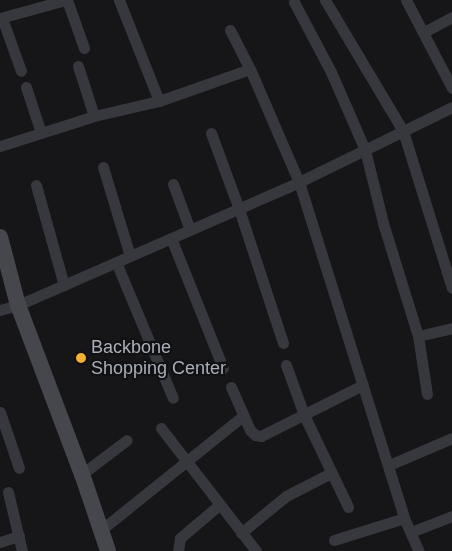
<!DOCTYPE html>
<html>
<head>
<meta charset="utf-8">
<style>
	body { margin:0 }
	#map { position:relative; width:452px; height:551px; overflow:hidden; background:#161618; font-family:Arial,sans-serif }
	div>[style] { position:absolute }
	.minor>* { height:11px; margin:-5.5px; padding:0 5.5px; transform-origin:5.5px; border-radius:5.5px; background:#37383d }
	.secondary>* { height:16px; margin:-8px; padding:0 8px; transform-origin:8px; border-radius:8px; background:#45474d }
	.dots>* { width:14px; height:14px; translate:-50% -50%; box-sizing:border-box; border:2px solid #111113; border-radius:50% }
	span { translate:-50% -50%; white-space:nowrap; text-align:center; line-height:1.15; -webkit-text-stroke:4.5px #111113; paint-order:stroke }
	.poi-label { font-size:18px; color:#a8adb8 }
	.left { translate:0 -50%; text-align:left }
</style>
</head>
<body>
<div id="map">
	<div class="minor">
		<i style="left:67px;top:0;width:51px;rotate:70.5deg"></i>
		<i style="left:325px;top:0;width:152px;rotate:59.2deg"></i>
		<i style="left:403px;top:131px;width:164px;rotate:72.7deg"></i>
		<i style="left:406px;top:0;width:99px;rotate:62.4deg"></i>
		<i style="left:294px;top:2px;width:79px;rotate:62.1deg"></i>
		<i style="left:331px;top:72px;width:85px;rotate:66.4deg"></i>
		<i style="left:365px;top:150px;width:75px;rotate:76.1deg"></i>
		<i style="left:383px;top:223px;width:118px;rotate:72.8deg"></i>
		<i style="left:0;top:18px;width:68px;rotate:-15.3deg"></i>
		<i style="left:2px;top:18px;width:56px;rotate:70.3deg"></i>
		<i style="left:230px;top:30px;width:44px;rotate:62.9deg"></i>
		<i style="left:250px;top:69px;width:123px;rotate:66.6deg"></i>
		<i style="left:299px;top:182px;width:352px;rotate:72.6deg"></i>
		<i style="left:404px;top:518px;width:36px;rotate:66deg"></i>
		<i style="left:424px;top:32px;width:32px;rotate:-28deg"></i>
		<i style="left:78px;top:66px;width:52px;rotate:72.3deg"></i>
		<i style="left:26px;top:87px;width:48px;rotate:71.9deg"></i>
		<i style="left:159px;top:101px;width:96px;rotate:-19.4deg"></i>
		<i style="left:211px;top:133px;width:81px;rotate:69.8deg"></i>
		<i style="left:239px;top:209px;width:141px;rotate:71.8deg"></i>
		<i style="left:0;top:146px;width:99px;rotate:-17.7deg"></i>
		<i style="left:94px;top:116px;width:67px;rotate:-13deg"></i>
		<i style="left:159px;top:101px;width:109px;rotate:-111.6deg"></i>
		<i style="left:103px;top:167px;width:93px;rotate:73.1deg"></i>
		<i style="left:173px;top:184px;width:49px;rotate:69.7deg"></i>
		<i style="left:36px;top:185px;width:104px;rotate:74.4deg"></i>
		<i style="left:171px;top:238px;width:140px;rotate:68.2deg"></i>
		<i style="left:116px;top:262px;width:147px;rotate:67.3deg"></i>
		<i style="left:0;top:310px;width:19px;rotate:-16deg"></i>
		<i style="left:18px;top:305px;width:307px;rotate:-23.6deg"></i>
		<i style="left:299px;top:182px;width:170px;rotate:-26.1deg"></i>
		<i style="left:286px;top:365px;width:53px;rotate:70.2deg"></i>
		<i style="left:304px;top:415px;width:102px;rotate:64.4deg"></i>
		<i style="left:231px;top:387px;width:47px;rotate:66.2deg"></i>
		<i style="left:250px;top:430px;width:7px;rotate:45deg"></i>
		<i style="left:255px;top:435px;width:6px;rotate:9deg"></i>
		<i style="left:261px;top:436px;width:114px;rotate:-26.6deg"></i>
		<i style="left:427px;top:394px;width:59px;rotate:-98.8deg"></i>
		<i style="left:418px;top:336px;width:35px;rotate:-13deg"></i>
		<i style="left:0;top:412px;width:59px;rotate:71.3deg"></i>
		<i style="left:161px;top:428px;width:155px;rotate:52.3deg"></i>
		<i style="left:389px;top:465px;width:69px;rotate:-23.2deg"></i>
		<i style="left:82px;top:474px;width:56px;rotate:-37.1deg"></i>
		<i style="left:8px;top:492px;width:61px;rotate:76.7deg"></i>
		<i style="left:101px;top:530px;width:182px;rotate:-38.8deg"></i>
		<i style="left:411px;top:532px;width:44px;rotate:-21.3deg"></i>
		<i style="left:241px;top:533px;width:58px;rotate:-39.4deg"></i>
		<i style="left:286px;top:496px;width:51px;rotate:-27.1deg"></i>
		<i style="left:334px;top:540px;width:73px;rotate:-17.4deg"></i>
		<i style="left:0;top:542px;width:20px;rotate:-18deg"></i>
		<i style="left:178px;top:551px;width:13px;rotate:-81deg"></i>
		<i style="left:180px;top:538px;width:51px;rotate:-40.2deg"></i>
	</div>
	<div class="secondary">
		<i style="left:0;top:237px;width:70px;rotate:75.2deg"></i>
		<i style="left:18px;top:305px;width:181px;rotate:69.3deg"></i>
		<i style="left:82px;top:474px;width:81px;rotate:71.3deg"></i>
	</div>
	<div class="dots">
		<i style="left:81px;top:358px;background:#f2b134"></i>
	</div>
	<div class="poi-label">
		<span class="left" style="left:91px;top:358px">Backbone<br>Shopping Center</span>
	</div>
</div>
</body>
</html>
